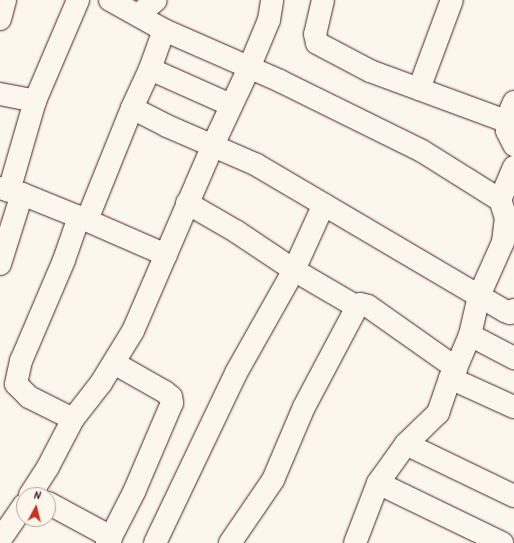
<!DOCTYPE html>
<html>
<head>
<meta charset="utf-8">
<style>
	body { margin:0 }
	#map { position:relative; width:514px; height:543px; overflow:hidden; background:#fbf7ec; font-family:Kalam,sans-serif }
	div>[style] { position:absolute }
	.roads { filter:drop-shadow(0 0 1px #4a1f2b) drop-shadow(0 0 1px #4a1f2b) }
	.minor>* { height:22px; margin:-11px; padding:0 11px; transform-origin:11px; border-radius:11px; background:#fbf7ec }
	span { translate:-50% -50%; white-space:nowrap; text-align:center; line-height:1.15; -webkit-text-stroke:3px #fbf7ec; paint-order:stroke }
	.north { position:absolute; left:16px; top:487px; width:40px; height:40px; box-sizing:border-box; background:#fbf7ec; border:1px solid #b4a19f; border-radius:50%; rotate:7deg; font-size:11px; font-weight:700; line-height:16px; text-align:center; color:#4a1f2b }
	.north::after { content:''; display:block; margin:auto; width:14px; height:18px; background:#c8321e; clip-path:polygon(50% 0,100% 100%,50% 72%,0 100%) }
</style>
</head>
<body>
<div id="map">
	<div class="roads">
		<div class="minor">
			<i style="left:110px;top:0;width:62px;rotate:29.1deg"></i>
			<i style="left:164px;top:30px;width:127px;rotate:23.7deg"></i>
			<i style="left:280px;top:81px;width:158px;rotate:26.2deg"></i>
			<i style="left:422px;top:151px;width:92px;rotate:32.1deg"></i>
			<i style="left:500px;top:200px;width:36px;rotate:-67deg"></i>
			<i style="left:323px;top:0;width:35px;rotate:103deg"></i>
			<i style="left:315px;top:34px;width:9px;rotate:77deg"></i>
			<i style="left:317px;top:43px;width:60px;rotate:27.8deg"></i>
			<i style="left:370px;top:71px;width:145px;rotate:20.2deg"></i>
			<i style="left:138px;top:15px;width:23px;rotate:-40deg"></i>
			<i style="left:0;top:19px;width:20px;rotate:-75deg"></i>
			<i style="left:150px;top:69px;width:89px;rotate:24deg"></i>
			<i style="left:419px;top:89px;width:95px;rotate:-69.7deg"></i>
			<i style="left:0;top:94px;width:36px;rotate:11deg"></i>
			<i style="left:514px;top:102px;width:21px;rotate:113deg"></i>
			<i style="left:506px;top:121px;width:10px;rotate:84deg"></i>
			<i style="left:507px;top:131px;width:16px;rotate:63deg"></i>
			<i style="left:132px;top:108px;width:39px;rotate:27deg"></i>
			<i style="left:167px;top:126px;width:96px;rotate:23.4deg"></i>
			<i style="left:255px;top:164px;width:260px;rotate:30.5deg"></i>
			<i style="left:479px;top:296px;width:30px;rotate:30deg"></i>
			<i style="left:505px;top:311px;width:5px;rotate:22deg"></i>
			<i style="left:510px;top:313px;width:5px;rotate:-37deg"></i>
			<i style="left:0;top:188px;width:23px;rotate:15deg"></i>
			<i style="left:22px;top:194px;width:61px;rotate:22deg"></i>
			<i style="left:79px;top:217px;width:95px;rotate:23.6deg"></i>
			<i style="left:9px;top:191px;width:94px;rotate:-73.9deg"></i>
			<i style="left:35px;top:101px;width:110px;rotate:-66.9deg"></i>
			<i style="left:187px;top:203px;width:58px;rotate:30.1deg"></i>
			<i style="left:237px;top:232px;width:69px;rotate:33.7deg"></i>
			<i style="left:294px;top:270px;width:73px;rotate:30.4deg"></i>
			<i style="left:87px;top:220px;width:121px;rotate:-68.1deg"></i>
			<i style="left:132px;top:108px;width:43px;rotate:-65.2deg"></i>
			<i style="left:150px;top:69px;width:41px;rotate:-70.3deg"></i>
			<i style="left:0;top:264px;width:73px;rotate:-72.6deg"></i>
			<i style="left:470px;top:335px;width:50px;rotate:27.6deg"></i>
			<i style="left:456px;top:368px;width:36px;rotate:-67deg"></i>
			<i style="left:470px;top:335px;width:40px;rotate:-77deg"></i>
			<i style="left:479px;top:296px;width:59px;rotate:-66deg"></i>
			<i style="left:503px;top:242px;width:24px;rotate:-83deg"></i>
			<i style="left:506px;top:218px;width:19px;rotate:-108deg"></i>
			<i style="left:73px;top:419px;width:49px;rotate:-153.4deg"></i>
			<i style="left:29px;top:397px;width:18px;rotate:-135deg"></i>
			<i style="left:16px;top:384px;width:24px;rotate:-78deg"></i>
			<i style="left:21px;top:361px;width:110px;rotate:-66.9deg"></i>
			<i style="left:64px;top:260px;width:46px;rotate:-70.8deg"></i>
			<i style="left:406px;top:444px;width:120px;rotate:25.7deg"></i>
			<i style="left:378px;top:483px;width:138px;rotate:25.8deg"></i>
			<i style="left:30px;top:495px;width:33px;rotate:-57deg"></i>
			<i style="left:48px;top:467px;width:54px;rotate:-62.5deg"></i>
			<i style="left:73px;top:419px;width:46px;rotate:-52.1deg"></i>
			<i style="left:101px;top:383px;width:61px;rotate:-58.4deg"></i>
			<i style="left:133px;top:331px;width:202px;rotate:-66.7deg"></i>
			<i style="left:213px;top:145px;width:85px;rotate:-64.9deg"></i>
			<i style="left:249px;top:68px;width:52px;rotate:-67.4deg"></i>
			<i style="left:269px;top:20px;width:20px;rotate:-81deg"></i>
			<i style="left:48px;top:503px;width:72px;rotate:28.4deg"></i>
			<i style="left:111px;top:537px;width:7px;rotate:124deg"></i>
			<i style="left:111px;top:537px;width:51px;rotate:-62.9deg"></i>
			<i style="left:134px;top:492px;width:97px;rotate:-66.9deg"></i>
			<i style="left:172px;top:403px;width:6px;rotate:-99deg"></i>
			<i style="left:171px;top:397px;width:8px;rotate:-140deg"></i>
			<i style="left:165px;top:392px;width:59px;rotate:-150.4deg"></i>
			<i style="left:0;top:540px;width:42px;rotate:-55.6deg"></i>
			<i style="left:155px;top:543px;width:188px;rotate:-64.5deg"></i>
			<i style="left:236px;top:373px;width:118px;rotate:-60.6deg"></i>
			<i style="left:294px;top:270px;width:72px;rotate:-65.6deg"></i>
			<i style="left:230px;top:543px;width:76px;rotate:-55.7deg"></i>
			<i style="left:273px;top:480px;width:79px;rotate:-67deg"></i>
			<i style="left:304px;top:407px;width:113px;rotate:-62.1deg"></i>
			<i style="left:357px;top:307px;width:4px;rotate:-45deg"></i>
			<i style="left:360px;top:304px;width:8px;rotate:14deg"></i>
			<i style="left:368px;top:306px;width:108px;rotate:35.2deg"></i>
			<i style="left:456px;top:368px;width:12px;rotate:121deg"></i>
			<i style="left:450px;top:378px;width:70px;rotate:24.4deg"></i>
			<i style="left:355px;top:543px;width:64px;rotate:-69deg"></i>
			<i style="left:378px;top:483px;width:48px;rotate:-54.3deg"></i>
			<i style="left:406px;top:444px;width:45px;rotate:-44.1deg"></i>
			<i style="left:438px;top:413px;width:37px;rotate:-71deg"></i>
		</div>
	</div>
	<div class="north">N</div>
</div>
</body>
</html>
